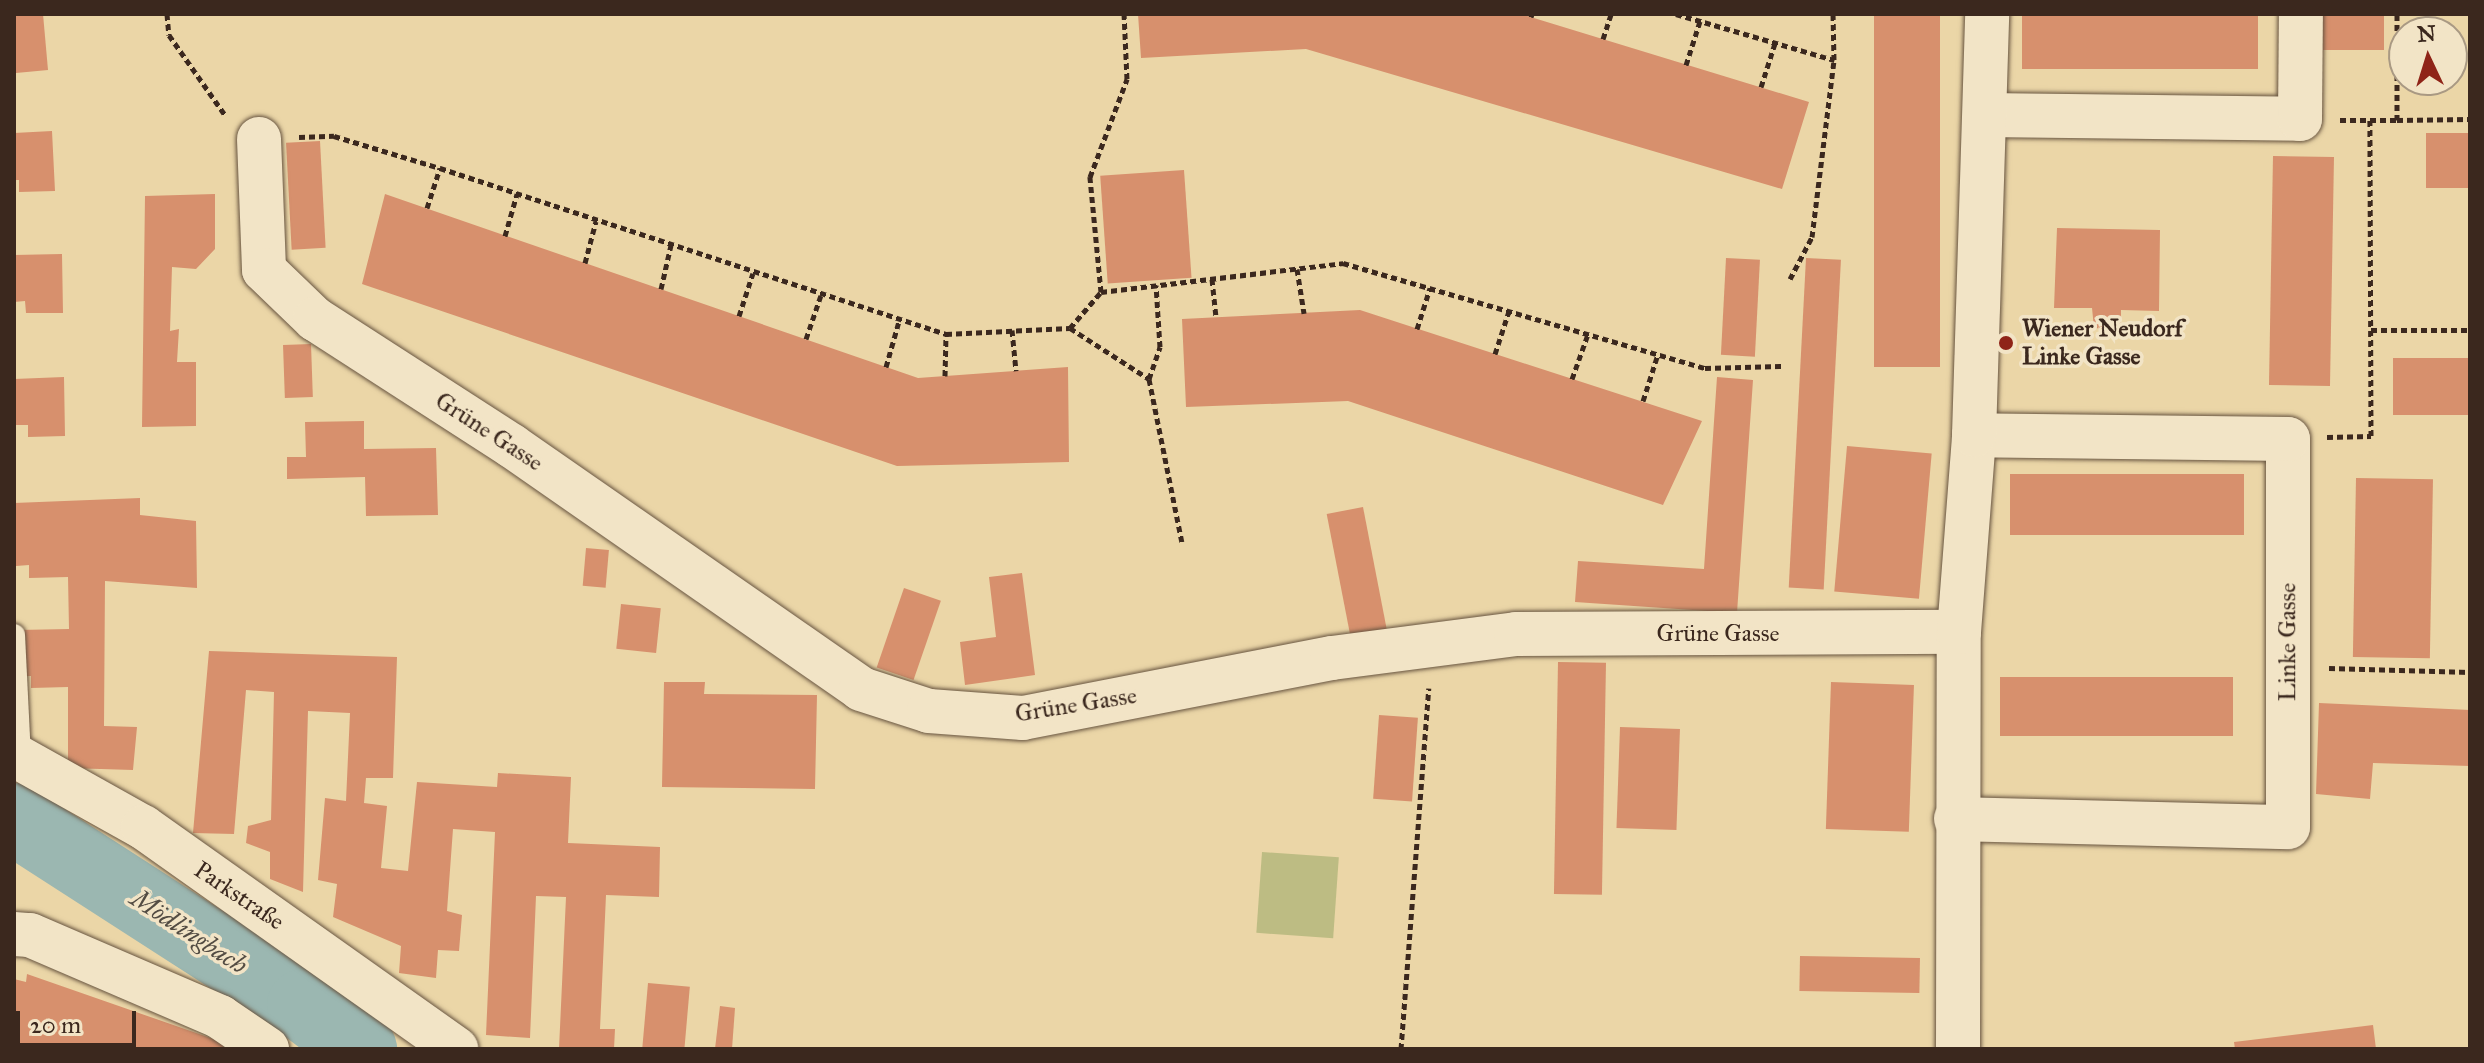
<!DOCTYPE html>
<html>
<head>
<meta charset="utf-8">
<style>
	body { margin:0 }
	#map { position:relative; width:2484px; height:1063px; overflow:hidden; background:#ebd6a7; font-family:"IM FELL Great Primer",serif }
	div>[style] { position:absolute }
	.green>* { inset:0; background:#bdbc83; transform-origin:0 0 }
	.river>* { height:72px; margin:-36px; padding:0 36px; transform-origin:36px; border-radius:36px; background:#9bb7b1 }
	.building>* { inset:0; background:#d7906d; transform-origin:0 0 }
	.path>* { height:5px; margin-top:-2.5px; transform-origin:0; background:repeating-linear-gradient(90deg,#3b281e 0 6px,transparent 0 10px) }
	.roads { filter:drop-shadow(0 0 2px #675440) drop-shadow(0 0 2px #675440) }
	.lane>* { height:22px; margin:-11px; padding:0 11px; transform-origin:11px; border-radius:11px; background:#f2e4c6 }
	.street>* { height:44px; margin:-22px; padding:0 22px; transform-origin:22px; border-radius:22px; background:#f2e4c6 }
	.dots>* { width:22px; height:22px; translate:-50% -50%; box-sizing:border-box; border:4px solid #f2e4c6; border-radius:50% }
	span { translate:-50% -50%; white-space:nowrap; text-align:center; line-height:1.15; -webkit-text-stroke:7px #f2e4c6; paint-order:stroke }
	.poi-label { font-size:24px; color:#3b281e; font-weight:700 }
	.left { translate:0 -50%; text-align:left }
	.street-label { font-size:24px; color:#3b281e }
	.water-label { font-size:26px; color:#534c43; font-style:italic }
	.frame { position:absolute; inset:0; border:16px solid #3b281e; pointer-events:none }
	.north { position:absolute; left:2388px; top:16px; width:80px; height:80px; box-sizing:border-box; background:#f2e4c6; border:2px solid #a99983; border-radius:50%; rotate:356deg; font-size:22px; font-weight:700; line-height:32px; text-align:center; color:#3b281e }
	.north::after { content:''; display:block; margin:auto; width:28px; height:36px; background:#8f2418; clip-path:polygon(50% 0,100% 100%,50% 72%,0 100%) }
	.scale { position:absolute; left:16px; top:1011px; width:120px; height:36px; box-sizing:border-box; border:4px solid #3b281e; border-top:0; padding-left:10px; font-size:24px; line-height:28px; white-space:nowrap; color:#3b281e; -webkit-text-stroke:6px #f2e4c6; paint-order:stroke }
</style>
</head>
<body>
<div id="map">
	<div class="green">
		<i style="left:1262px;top:852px;width:77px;height:81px;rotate:4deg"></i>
	</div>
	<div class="river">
		<i style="left:14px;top:819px;width:344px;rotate:32.8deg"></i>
		<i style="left:303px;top:1005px;width:73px;rotate:37.2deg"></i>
	</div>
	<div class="building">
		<i style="clip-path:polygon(14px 14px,43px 14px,48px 70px,16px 73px)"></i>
		<i style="clip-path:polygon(1138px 14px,1521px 14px,1809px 102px,1782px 189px,1306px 49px,1141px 58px)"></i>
		<i style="left:1874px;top:14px;width:66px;height:353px"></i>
		<i style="left:2022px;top:14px;width:236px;height:55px"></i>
		<i style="left:2322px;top:14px;width:62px;height:36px"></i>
		<i style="clip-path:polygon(52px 131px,55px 191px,19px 192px,19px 180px,14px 180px,14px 133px)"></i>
		<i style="left:2470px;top:133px;width:55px;height:44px;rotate:90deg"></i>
		<i style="left:320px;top:141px;width:107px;height:34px;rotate:87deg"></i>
		<i style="left:2273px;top:156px;width:61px;height:229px;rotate:1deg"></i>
		<i style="left:1184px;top:170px;width:108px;height:84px;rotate:86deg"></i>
		<i style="clip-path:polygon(215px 194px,215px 249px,196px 269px,172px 267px,170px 331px,179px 329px,177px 362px,196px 362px,196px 426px,142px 427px,145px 196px)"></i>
		<i style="clip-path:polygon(385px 194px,918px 378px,1068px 367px,1069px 462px,897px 466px,362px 284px)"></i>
		<i style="clip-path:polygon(2057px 228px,2160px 230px,2159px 311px,2121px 310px,2121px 330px,2094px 328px,2092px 308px,2054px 308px)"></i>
		<i style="clip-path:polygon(62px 254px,63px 313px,26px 313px,25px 301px,14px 302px,14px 255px)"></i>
		<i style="left:1726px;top:258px;width:34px;height:97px;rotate:3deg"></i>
		<i style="left:1806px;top:258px;width:35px;height:330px;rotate:3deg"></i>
		<i style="clip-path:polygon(1360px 310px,1702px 421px,1663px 505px,1348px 401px,1186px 407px,1182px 319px)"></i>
		<i style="left:311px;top:344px;width:53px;height:28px;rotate:88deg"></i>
		<i style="left:2393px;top:358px;width:77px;height:57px"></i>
		<i style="clip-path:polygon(64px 377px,65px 436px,28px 437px,28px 425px,16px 425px,14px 379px)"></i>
		<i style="clip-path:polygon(1717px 377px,1753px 380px,1737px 613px,1575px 602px,1578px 561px,1704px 569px)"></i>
		<i style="clip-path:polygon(364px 421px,364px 449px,436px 448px,438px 515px,366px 516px,365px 477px,287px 479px,287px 457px,306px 457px,305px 422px)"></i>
		<i style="left:1847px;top:446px;width:85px;height:146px;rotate:5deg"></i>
		<i style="left:2010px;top:474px;width:234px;height:61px"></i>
		<i style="left:2356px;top:478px;width:77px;height:179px;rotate:1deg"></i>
		<i style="clip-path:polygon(140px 498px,140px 515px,196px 521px,197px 588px,105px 581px,104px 726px,137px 727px,133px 770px,68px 768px,68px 687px,31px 688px,31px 676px,19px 676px,18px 630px,69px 629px,68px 577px,29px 578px,29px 565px,16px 566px,14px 503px)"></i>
		<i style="left:1363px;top:507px;width:129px;height:37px;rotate:79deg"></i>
		<i style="left:586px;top:548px;width:23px;height:38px;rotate:5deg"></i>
		<i style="clip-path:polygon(1022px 573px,1035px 675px,965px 685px,960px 642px,996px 637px,989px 577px)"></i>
		<i style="left:904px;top:588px;width:39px;height:84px;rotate:19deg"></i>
		<i style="left:621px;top:604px;width:40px;height:45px;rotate:6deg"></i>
		<i style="clip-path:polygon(209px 651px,397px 657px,393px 778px,366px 778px,364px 803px,387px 806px,381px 868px,408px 871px,417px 782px,497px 787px,498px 773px,571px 777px,568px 843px,660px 847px,659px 897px,606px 895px,600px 1029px,615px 1029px,614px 1049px,559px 1049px,566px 897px,536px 896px,530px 1038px,486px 1035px,495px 832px,453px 829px,447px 911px,462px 915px,459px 951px,438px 950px,436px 978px,399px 973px,401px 946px,333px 917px,337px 884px,318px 880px,325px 798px,346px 801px,350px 713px,308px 711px,303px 892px,270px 879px,270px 852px,246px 843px,248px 826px,271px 820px,274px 692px,246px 690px,234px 834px,193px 833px)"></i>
		<i style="left:1558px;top:662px;width:48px;height:232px;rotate:1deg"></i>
		<i style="left:2000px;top:677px;width:233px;height:59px"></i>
		<i style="clip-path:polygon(664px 682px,705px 682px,704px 694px,817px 695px,815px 789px,662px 787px)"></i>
		<i style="left:1831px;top:682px;width:83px;height:147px;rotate:2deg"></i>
		<i style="clip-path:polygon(2319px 703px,2470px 710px,2470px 766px,2373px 763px,2370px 799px,2316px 794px)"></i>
		<i style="left:1379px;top:715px;width:39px;height:84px;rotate:4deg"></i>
		<i style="left:1620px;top:727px;width:60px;height:101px;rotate:2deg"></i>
		<i style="left:1800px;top:956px;width:120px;height:35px;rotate:1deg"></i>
		<i style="clip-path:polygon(27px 974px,225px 1043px,222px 1049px,18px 1049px,14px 979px,26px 982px)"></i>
		<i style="left:648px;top:983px;width:42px;height:66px;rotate:5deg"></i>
		<i style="clip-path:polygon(720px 1006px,735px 1008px,732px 1049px,715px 1049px)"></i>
		<i style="clip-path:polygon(2373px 1025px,2376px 1049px,2235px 1049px,2234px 1042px)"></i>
	</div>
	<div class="path">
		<i style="left:167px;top:14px;width:21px;rotate:85deg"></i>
		<i style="left:169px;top:35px;width:98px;rotate:55deg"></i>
		<i style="left:1676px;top:14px;width:165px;rotate:16.2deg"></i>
		<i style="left:1531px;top:17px;width:3px;rotate:-72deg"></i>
		<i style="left:1603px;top:39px;width:26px;rotate:-72deg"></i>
		<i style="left:1686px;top:65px;width:46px;rotate:-72.3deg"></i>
		<i style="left:1761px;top:87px;width:46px;rotate:-72.3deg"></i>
		<i style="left:2340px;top:120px;width:57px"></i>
		<i style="left:2397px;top:120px;width:106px;rotate:-90deg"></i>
		<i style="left:2397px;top:120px;width:73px;rotate:-0.8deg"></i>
		<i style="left:299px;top:137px;width:35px;rotate:-2deg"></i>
		<i style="left:334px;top:136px;width:111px;rotate:16.8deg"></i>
		<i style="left:440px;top:168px;width:533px;rotate:18.16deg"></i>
		<i style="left:946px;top:334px;width:124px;rotate:-2.8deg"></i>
		<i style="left:1070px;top:328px;width:48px;rotate:-49.3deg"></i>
		<i style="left:1101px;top:292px;width:116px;rotate:-95.5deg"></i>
		<i style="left:1090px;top:177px;width:105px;rotate:-69.3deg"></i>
		<i style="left:1127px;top:79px;width:65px;rotate:-92.6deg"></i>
		<i style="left:427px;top:208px;width:42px;rotate:-72deg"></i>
		<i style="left:505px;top:236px;width:44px;rotate:-74.1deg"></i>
		<i style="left:585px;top:263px;width:43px;rotate:-75.3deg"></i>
		<i style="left:1297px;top:269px;width:45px;rotate:81deg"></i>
		<i style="left:1212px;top:279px;width:38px;rotate:84deg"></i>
		<i style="left:1790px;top:279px;width:47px;rotate:-62.4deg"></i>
		<i style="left:1812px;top:237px;width:178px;rotate:-82.9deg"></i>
		<i style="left:1834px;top:60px;width:46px;rotate:-91.2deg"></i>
		<i style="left:661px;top:289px;width:45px;rotate:-77.2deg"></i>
		<i style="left:1101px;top:292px;width:244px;rotate:-6.8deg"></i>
		<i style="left:1343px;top:263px;width:377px;rotate:16.2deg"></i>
		<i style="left:1705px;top:368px;width:78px;rotate:-1.5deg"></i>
		<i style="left:739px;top:316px;width:45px;rotate:-72deg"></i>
		<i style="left:1070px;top:328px;width:94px;rotate:32.8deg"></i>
		<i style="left:1149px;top:379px;width:34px;rotate:-71deg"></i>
		<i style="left:1160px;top:347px;width:62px;rotate:-93.7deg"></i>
		<i style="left:1417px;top:329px;width:43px;rotate:-72.4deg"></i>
		<i style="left:1012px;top:330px;width:41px;rotate:84.4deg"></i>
		<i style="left:2371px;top:330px;width:99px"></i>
		<i style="left:806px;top:339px;width:46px;rotate:-71.2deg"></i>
		<i style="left:1495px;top:354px;width:45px;rotate:-72deg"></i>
		<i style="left:886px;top:367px;width:48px;rotate:-74.2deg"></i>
		<i style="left:945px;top:376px;width:42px;rotate:-88.6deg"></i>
		<i style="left:1149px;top:379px;width:166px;rotate:78.6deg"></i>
		<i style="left:1572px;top:379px;width:48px;rotate:-70.4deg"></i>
		<i style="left:1643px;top:401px;width:49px;rotate:-72.3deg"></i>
		<i style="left:2327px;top:437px;width:44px;rotate:-1.3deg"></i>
		<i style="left:2371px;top:436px;width:316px;rotate:-90.2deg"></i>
		<i style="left:2329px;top:668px;width:141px;rotate:1.6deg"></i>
		<i style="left:1401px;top:1049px;width:362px;rotate:-85.6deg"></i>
	</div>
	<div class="roads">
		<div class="lane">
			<i style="left:14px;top:635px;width:123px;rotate:87.2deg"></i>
		</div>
		<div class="street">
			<i style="left:1985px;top:115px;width:315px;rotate:0.7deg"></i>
			<i style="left:2300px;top:119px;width:105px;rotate:-89.5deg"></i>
			<i style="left:259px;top:139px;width:131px;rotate:87.8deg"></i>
			<i style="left:264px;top:270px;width:71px;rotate:43.9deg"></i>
			<i style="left:315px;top:319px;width:234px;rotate:32.8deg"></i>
			<i style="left:512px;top:446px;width:425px;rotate:34.8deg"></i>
			<i style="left:861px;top:689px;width:71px;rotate:17.9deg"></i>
			<i style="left:929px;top:711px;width:94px;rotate:4.3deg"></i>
			<i style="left:1023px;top:718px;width:315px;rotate:-11deg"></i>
			<i style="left:1332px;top:658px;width:186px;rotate:-7.4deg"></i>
			<i style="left:1516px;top:634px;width:443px;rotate:-0.3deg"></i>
			<i style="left:14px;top:755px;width:148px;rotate:29.2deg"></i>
			<i style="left:143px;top:827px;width:384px;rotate:35.3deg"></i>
			<i style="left:1956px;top:819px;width:332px;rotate:1.4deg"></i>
			<i style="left:2288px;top:827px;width:388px;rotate:-90deg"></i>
			<i style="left:2288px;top:439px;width:314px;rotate:-179.3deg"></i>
			<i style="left:14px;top:934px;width:16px;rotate:4deg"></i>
			<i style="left:30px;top:935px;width:207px;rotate:23.3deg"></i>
			<i style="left:220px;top:1017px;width:57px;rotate:34.2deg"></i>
			<i style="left:1958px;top:1049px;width:417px;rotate:-89.9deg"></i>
			<i style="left:1959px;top:632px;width:198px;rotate:-85.6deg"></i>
			<i style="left:1974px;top:435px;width:421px;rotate:-88.2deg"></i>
		</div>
	</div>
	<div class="dots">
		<i style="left:2006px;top:343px;background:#8f2418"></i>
	</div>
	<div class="poi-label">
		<span class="left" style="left:2022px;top:343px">Wiener Neudorf<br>Linke Gasse</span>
	</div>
	<div class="street-label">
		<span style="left:489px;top:432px;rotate:33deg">Grüne Gasse</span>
		<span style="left:1718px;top:634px">Grüne Gasse</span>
		<span style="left:2288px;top:642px;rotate:-90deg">Linke Gasse</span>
		<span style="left:1076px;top:705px;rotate:-9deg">Grüne Gasse</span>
		<span style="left:239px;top:896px;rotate:34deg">Parkstraße</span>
	</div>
	<div class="water-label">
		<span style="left:189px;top:932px;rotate:33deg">Mödlingbach</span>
	</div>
	<div class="frame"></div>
	<div class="north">N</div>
	<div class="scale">20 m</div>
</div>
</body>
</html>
